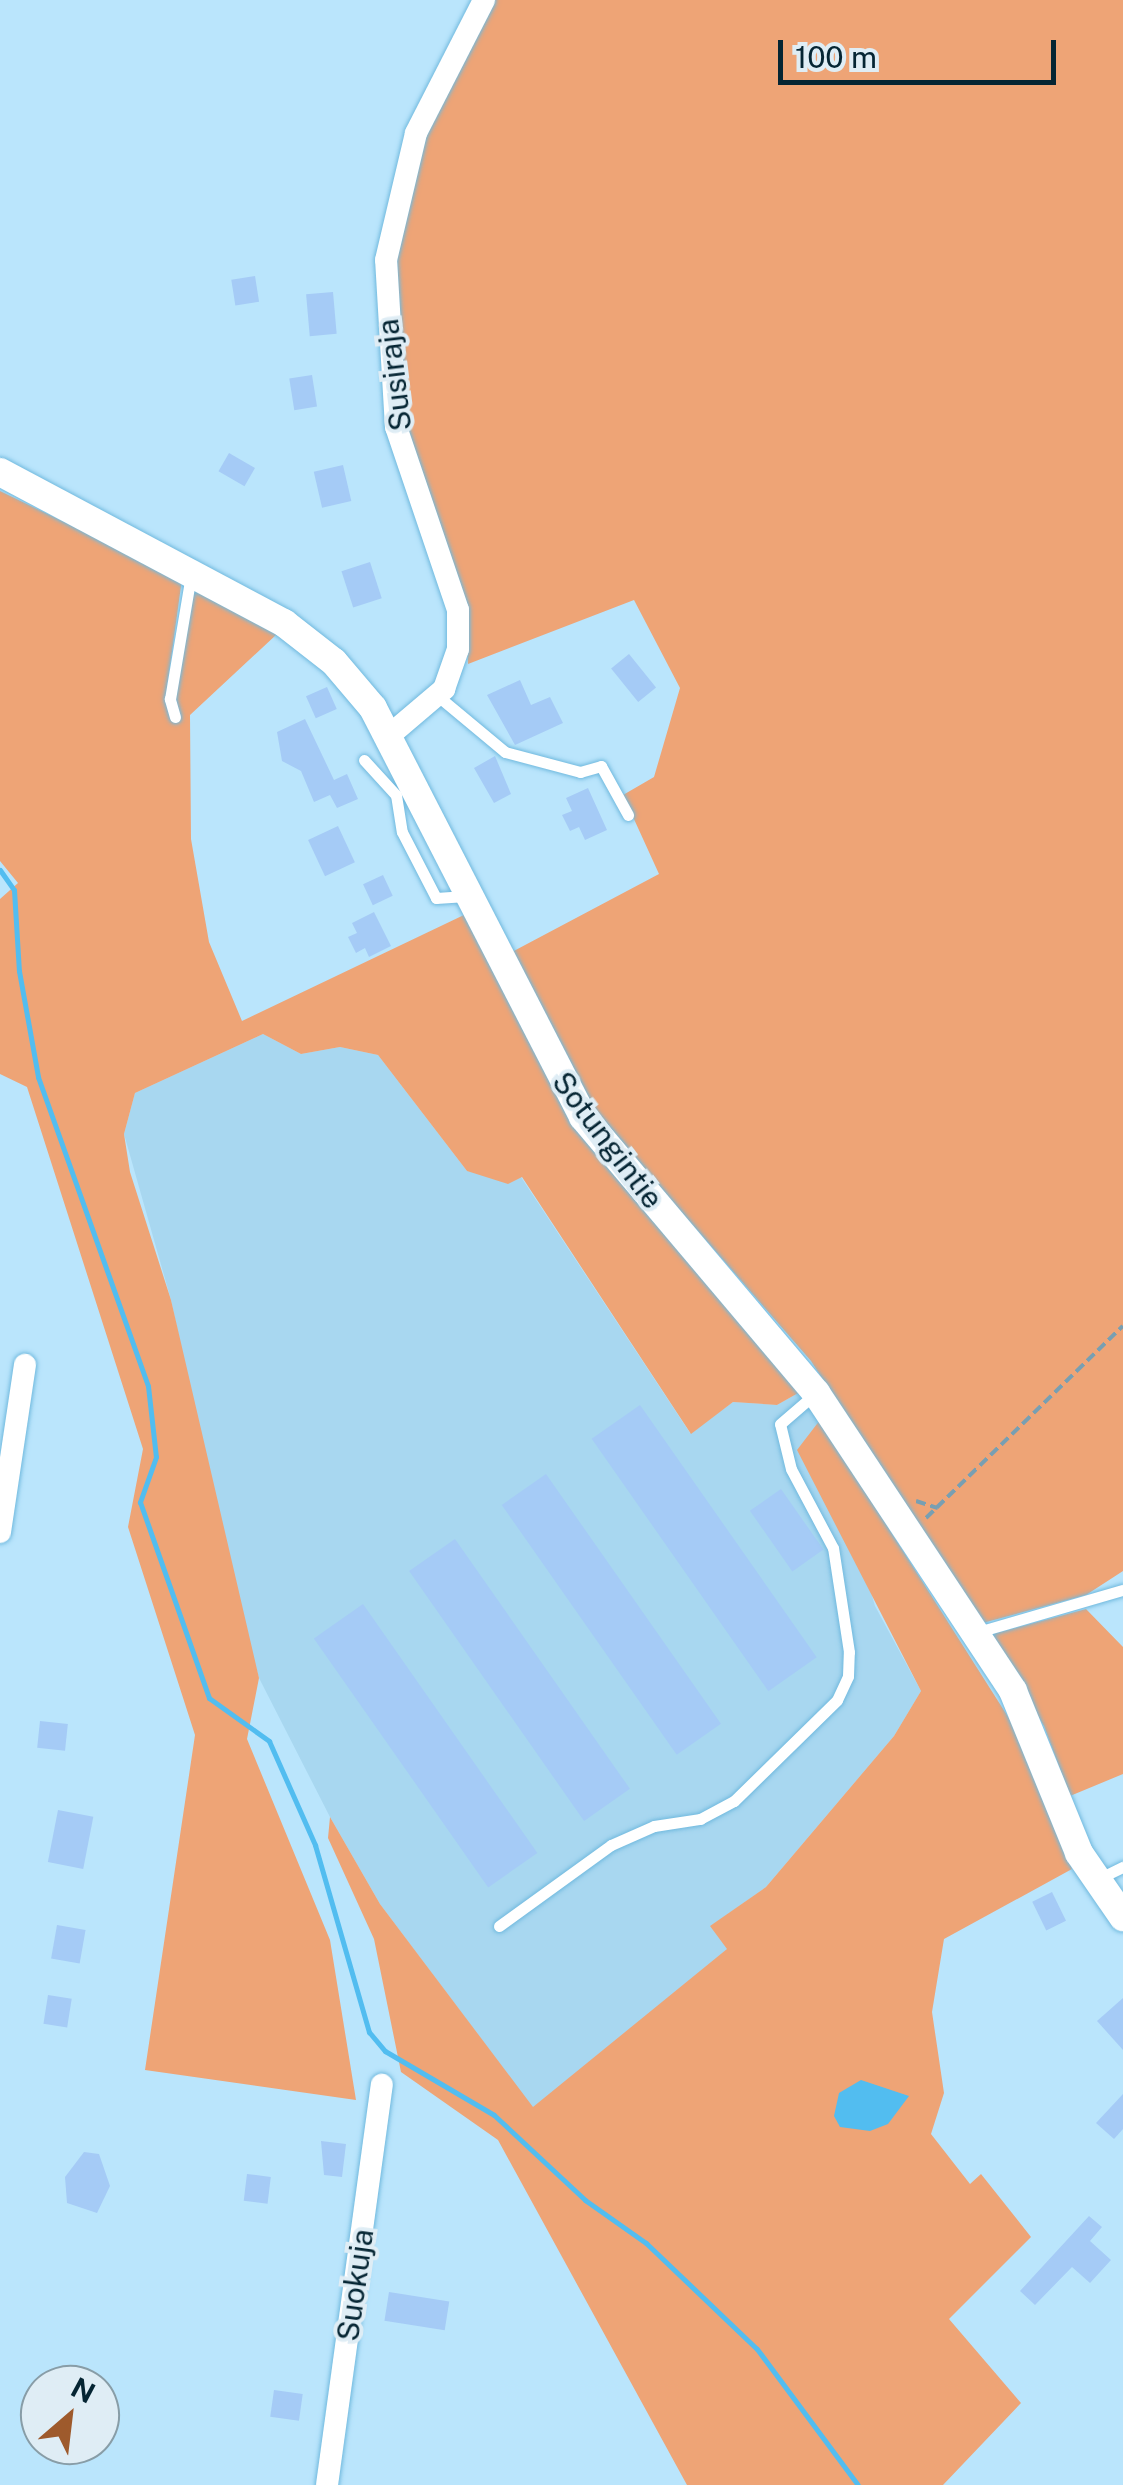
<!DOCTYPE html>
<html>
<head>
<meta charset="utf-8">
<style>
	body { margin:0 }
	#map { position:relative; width:1123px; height:2485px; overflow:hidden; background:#bae5fc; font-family:"Public Sans",sans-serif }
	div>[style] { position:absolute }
	.built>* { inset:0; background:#a8d7f0 }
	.green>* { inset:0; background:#eea476 }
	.water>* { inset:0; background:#52bdf0 }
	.stream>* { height:5px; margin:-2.5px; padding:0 2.5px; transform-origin:2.5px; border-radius:2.5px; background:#52bdf0 }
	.building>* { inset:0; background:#a5cbf6; transform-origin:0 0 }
	.path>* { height:4px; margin-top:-2px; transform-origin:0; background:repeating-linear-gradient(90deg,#789fb2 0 10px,transparent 0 15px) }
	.roads { filter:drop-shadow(0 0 2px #70b9de) drop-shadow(0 0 2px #70b9de) }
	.service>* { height:11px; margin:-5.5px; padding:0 5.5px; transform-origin:5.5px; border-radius:5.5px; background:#fff }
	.minor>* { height:22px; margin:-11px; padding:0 11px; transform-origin:11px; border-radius:11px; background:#fff }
	.tertiary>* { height:28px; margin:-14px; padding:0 14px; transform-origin:14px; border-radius:14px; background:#fff }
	span { translate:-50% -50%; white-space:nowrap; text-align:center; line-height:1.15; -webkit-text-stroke:8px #dfedf5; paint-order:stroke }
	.street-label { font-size:30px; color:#052533 }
	.north { position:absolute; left:20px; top:2365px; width:100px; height:100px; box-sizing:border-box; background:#dfedf5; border:2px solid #889da7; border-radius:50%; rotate:28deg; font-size:28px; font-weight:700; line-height:40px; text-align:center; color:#052533 }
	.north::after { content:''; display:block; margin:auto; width:35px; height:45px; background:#9e5a2c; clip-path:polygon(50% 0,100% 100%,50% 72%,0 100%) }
	.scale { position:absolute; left:778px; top:40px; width:278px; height:45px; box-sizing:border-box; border:5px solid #052533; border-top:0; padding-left:12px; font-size:30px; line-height:35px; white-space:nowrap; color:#052533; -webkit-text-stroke:8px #dfedf5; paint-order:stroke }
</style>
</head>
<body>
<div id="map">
	<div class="built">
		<i style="clip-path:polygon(263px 1034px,301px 1054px,340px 1047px,378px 1055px,467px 1171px,521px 1177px,690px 1433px,733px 1402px,777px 1405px,800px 1392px,820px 1420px,875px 1606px,921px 1691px,894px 1736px,766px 1887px,711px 1926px,728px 1949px,533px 2108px,380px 1904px,330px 1817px,259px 1678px,229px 1568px,171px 1300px,124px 1134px,135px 1093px)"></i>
	</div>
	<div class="green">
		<i style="clip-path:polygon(495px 0,1123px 0,1123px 1571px,1086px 1595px,979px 1624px,811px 1361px,584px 1100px,510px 953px,659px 874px,623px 795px,654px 777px,680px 688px,634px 600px,468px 664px,465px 611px,404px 423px,394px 260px,424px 136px)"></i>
		<i style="clip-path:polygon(0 491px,182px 579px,167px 688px,192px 585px,277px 634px,190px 715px,191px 839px,209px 942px,242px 1021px,466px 914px,575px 1124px,800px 1392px,777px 1405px,733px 1402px,691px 1434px,522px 1177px,508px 1184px,467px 1171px,378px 1055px,340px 1047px,301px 1054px,263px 1034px,135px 1093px,124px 1134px,130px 1172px,171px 1300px,259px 1678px,247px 1739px,330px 1940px,356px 2100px,145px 2070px,195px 1735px,128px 1527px,143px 1449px,27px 1087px,0 1074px,0 899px,18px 883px,0 861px)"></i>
		<i style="clip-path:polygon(820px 1420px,1019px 1734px,1072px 1869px,944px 1939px,932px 2012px,944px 2093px,931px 2134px,970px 2184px,981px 2174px,1031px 2237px,949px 2319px,1021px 2403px,943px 2485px,687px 2485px,498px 2140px,401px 2072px,374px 1939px,328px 1838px,330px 1817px,380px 1904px,533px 2107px,727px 1949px,710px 1926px,766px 1887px,894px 1736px,921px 1691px,797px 1450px)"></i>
		<i style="clip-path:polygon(1086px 1609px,1123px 1647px,1123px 1774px,1070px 1796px,1044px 1726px,989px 1635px)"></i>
	</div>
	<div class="water">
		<i style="clip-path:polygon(861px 2080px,909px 2096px,888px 2124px,870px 2131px,840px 2127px,834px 2116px,839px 2093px)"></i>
	</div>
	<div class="stream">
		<i style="left:0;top:870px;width:24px;rotate:55deg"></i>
		<i style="left:14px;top:890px;width:81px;rotate:86.5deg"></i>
		<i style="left:19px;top:971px;width:108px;rotate:79.8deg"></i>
		<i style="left:38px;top:1077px;width:328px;rotate:70.4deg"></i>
		<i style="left:148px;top:1386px;width:71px;rotate:83.6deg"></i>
		<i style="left:156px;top:1457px;width:48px;rotate:109.6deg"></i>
		<i style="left:140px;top:1502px;width:208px;rotate:70.6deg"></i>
		<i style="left:209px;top:1698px;width:74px;rotate:35.6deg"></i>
		<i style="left:269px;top:1741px;width:114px;rotate:66.1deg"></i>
		<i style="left:315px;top:1845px;width:195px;rotate:73.9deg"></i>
		<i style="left:369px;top:2032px;width:25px;rotate:50deg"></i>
		<i style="left:385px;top:2051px;width:126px;rotate:30.4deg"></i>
		<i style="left:494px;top:2115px;width:125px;rotate:43deg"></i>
		<i style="left:585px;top:2200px;width:75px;rotate:35.2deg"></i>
		<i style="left:646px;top:2243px;width:153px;rotate:43.7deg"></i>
		<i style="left:757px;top:2349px;width:169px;rotate:53.4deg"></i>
	</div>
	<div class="building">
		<i style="left:255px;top:276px;width:26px;height:24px;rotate:81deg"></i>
		<i style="left:333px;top:292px;width:42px;height:27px;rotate:85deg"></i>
		<i style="left:312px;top:375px;width:32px;height:23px;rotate:81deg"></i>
		<i style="left:229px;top:453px;width:30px;height:21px;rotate:30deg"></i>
		<i style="left:343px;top:465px;width:37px;height:30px;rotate:77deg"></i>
		<i style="left:370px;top:562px;width:38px;height:30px;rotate:72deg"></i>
		<i style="left:629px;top:654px;width:43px;height:23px;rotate:51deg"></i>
		<i style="clip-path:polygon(520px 680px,531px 705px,550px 697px,563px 723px,515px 745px,487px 695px)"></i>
		<i style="left:327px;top:687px;width:24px;height:23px;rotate:66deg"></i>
		<i style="clip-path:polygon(305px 719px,334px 780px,347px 774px,358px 799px,337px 808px,330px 795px,314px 802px,301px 771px,282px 761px,277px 732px)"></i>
		<i style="clip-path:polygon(495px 756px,511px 794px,494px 803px,474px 768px)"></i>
		<i style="clip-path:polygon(588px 788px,607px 830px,585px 840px,579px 827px,570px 831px,562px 815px,572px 811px,566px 798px)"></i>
		<i style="left:338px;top:826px;width:40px;height:33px;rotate:65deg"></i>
		<i style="left:383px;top:875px;width:23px;height:22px;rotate:65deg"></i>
		<i style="clip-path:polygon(374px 912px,391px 946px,369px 957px,365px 948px,356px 953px,348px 937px,357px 933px,352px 923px)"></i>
		<i style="left:640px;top:1405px;width:308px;height:59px;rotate:55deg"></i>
		<i style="left:546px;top:1474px;width:305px;height:54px;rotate:55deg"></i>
		<i style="left:781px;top:1489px;width:74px;height:38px;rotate:55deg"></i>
		<i style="left:455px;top:1539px;width:305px;height:56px;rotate:55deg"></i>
		<i style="left:363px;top:1604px;width:304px;height:60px;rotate:55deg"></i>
		<i style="left:40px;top:1721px;width:28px;height:27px;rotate:6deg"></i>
		<i style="left:58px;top:1810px;width:36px;height:53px;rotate:11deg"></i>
		<i style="left:1052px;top:1892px;width:32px;height:22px;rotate:64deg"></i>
		<i style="left:57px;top:1925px;width:29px;height:34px;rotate:10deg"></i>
		<i style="left:48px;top:1995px;width:24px;height:29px;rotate:9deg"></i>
		<i style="clip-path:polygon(1123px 1998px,1123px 2050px,1097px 2021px)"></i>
		<i style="clip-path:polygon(1123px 2094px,1123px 2129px,1114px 2139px,1096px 2123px)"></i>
		<i style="clip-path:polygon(321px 2141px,346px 2144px,342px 2177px,324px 2175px)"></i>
		<i style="clip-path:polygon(84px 2152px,99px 2154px,110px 2186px,97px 2213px,67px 2203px,65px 2177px)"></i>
		<i style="left:247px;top:2174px;width:24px;height:27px;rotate:7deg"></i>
		<i style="clip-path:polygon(1089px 2216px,1102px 2227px,1090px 2241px,1111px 2260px,1090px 2283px,1072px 2267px,1035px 2305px,1020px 2291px)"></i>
		<i style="left:389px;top:2292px;width:61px;height:29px;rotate:9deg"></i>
		<i style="left:274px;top:2390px;width:29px;height:27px;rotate:8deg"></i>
	</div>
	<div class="path">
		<i style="left:916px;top:1501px;width:23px;rotate:18deg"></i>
		<i style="left:926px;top:1518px;width:275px;rotate:-44.3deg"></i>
	</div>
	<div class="roads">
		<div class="service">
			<i style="left:439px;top:697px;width:86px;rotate:39.8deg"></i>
			<i style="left:505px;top:752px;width:78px;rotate:14.9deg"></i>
			<i style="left:580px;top:772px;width:22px;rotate:-16deg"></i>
			<i style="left:601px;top:766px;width:56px;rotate:61.1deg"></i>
			<i style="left:175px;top:717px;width:19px;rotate:-106deg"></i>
			<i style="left:170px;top:699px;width:126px;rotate:-80.4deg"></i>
			<i style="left:364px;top:760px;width:47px;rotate:47.6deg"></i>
			<i style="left:396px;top:795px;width:37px;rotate:81deg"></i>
			<i style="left:402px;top:832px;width:74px;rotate:62.7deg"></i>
			<i style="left:436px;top:898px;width:30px;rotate:-4deg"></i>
			<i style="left:978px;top:1632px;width:151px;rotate:-16.2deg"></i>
			<i style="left:1098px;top:1879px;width:28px;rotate:-26deg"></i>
			<i style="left:499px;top:1926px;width:138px;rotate:-35.9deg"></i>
			<i style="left:611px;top:1845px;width:47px;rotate:-23.8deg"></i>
			<i style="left:654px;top:1826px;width:47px;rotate:-8.7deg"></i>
			<i style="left:700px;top:1819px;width:38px;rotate:-28deg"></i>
			<i style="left:734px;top:1801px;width:144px;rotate:-44.4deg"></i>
			<i style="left:837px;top:1700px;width:26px;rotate:-65deg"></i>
			<i style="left:848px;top:1676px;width:24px;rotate:-88deg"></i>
			<i style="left:849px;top:1652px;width:105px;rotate:-98.7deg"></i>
			<i style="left:833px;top:1548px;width:89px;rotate:-118deg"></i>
			<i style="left:791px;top:1469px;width:46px;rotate:-103.7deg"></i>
			<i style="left:780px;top:1424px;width:48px;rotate:-40.7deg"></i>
		</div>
		<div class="minor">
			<i style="left:391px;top:734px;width:70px;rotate:-40.3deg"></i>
			<i style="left:444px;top:689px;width:42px;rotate:-70.7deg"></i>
			<i style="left:458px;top:649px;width:39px;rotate:-90deg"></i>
			<i style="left:458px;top:610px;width:193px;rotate:-108.7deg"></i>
			<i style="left:396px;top:427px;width:167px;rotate:-93.4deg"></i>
			<i style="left:386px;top:260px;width:130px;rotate:-76.7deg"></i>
			<i style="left:416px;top:133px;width:149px;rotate:-62.9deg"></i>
			<i style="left:0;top:1532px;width:169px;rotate:-81.5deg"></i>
			<i style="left:327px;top:2485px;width:404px;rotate:-82.2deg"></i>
		</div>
		<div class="tertiary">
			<i style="left:0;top:472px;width:322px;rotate:28deg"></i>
			<i style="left:284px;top:623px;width:63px;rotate:38deg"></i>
			<i style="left:334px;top:662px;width:60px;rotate:49.7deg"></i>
			<i style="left:373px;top:708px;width:460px;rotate:62.8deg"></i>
			<i style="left:583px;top:1117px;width:361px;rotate:49.8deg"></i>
			<i style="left:816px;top:1393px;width:357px;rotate:56.5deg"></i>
			<i style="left:1013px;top:1691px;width:175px;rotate:67.8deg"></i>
			<i style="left:1079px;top:1853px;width:78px;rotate:55.5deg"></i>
		</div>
	</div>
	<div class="street-label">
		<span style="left:394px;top:375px;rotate:-97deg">Susiraja</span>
		<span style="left:608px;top:1140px;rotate:53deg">Sotungintie</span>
		<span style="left:355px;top:2285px;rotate:-82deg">Suokuja</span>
	</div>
	<div class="north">N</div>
	<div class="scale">100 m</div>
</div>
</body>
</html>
